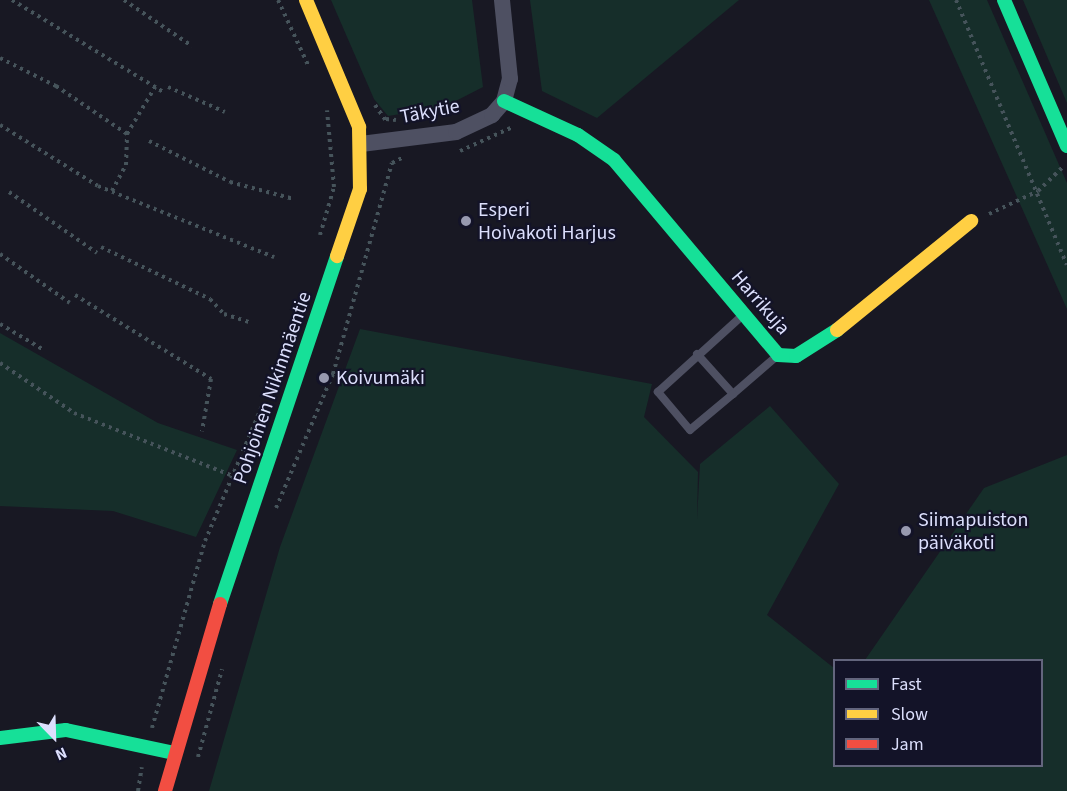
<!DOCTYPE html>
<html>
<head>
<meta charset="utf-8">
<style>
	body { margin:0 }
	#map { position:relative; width:1067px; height:791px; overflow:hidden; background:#181823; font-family:"Source Sans 3",sans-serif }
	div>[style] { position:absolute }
	.green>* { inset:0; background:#162e2a }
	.path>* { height:4px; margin-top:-2px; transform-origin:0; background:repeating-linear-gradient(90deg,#46545b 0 3px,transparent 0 7.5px) }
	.lane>* { height:8px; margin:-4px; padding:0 4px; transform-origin:4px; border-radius:4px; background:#4e5062 }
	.street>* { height:16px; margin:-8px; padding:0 8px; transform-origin:8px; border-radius:8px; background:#4e5062 }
	.fast>* { height:14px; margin:-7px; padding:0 7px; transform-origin:7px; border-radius:7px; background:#16e098 }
	.slow>* { height:14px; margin:-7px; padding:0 7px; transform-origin:7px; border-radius:7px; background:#ffcf43 }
	.jam>* { height:14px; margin:-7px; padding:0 7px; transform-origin:7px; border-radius:7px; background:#f24e42 }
	.dots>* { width:16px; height:16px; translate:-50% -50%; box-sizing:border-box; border:3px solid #131328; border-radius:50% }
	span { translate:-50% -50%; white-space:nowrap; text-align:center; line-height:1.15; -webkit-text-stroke:4.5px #131328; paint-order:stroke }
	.street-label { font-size:20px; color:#dcdffc }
	.poi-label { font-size:20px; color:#dcdffc }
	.left { translate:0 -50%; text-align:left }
	.legend { position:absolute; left:833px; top:659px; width:210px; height:108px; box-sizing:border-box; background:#131328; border:2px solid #63657d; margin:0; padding:8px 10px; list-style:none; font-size:18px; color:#dcdffc }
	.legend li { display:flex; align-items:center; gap:12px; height:30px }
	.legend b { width:30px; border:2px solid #63657d }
	.north { position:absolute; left:24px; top:707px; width:60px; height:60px; -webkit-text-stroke:4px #131328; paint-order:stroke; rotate:157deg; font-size:16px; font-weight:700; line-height:24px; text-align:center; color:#dcdffc }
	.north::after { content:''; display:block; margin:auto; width:21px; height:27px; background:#dcdffc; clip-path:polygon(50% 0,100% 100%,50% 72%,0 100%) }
</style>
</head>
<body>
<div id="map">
	<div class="green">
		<i style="clip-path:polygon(331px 0,472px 0,483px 87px,444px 107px,388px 116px,374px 99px)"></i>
		<i style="clip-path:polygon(530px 0,739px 0,597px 118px,542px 91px)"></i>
		<i style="clip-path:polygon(929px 0,987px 0,1067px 183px,1067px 309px)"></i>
		<i style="clip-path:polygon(1023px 0,1067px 0,1067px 103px)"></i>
		<i style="clip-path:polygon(360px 329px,652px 384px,644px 417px,698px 472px,697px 520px,700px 464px,770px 406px,839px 484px,767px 615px,834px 668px,834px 766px,1042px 766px,1042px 660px,865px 660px,984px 488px,1067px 455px,1067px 791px,209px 791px,280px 547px)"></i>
		<i style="clip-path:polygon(0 333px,158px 423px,237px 450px,196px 537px,113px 511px,0 506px)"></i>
	</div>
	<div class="path">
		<i style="left:12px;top:0;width:179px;rotate:31.3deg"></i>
		<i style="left:124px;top:0;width:82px;rotate:34.1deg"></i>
		<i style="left:278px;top:0;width:72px;rotate:65.2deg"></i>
		<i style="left:956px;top:0;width:287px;rotate:67.3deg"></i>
		<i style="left:0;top:58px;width:63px;rotate:26.6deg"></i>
		<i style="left:56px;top:86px;width:86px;rotate:34.1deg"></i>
		<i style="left:168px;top:87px;width:62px;rotate:23.7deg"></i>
		<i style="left:375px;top:105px;width:19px;rotate:55deg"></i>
		<i style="left:386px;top:119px;width:10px;rotate:6deg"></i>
		<i style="left:0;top:125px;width:115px;rotate:31.9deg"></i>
		<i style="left:98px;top:186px;width:190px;rotate:22deg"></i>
		<i style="left:149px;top:141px;width:91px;rotate:26.8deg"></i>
		<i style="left:230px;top:182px;width:66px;rotate:14.9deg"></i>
		<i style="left:460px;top:151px;width:58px;rotate:-24.4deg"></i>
		<i style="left:112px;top:191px;width:30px;rotate:-62deg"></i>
		<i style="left:126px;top:165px;width:31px;rotate:-88deg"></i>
		<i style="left:127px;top:134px;width:55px;rotate:-59.2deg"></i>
		<i style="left:9px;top:192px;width:107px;rotate:34.7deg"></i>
		<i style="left:989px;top:214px;width:54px;rotate:-25.1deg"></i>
		<i style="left:1038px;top:191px;width:36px;rotate:-44deg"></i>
		<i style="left:320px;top:235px;width:50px;rotate:-73.7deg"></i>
		<i style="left:334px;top:187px;width:77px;rotate:-95.2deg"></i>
		<i style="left:101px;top:247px;width:121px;rotate:25.5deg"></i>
		<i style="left:210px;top:299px;width:21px;rotate:47deg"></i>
		<i style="left:224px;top:314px;width:29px;rotate:18deg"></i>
		<i style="left:0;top:254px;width:85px;rotate:35deg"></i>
		<i style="left:75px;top:295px;width:160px;rotate:31.7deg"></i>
		<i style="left:211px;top:379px;width:53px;rotate:99.8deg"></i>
		<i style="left:0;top:324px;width:51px;rotate:30.6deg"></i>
		<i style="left:0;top:363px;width:89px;rotate:34deg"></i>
		<i style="left:74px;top:413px;width:174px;rotate:21.6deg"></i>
		<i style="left:276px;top:508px;width:146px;rotate:-67deg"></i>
		<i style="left:333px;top:374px;width:219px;rotate:-74.4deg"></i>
		<i style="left:392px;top:163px;width:11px;rotate:-27deg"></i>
		<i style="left:152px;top:728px;width:194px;rotate:-74.2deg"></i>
		<i style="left:205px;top:541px;width:149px;rotate:-67.1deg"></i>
		<i style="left:198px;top:757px;width:91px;rotate:-74.7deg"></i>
		<i style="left:138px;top:791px;width:24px;rotate:-81deg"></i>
	</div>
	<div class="lane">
		<i style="left:697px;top:354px;width:54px;rotate:48deg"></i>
		<i style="left:733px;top:394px;width:60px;rotate:-40.9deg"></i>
		<i style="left:733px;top:394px;width:56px;rotate:140.1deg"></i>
		<i style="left:690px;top:430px;width:50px;rotate:-130.1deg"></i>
		<i style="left:658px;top:392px;width:115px;rotate:-42.2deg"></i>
	</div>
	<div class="street">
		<i style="left:361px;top:144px;width:96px;rotate:-7.2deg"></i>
		<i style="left:456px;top:132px;width:40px;rotate:-25deg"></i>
		<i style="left:492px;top:115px;width:18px;rotate:-49deg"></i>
		<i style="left:504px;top:101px;width:23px;rotate:-75deg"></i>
		<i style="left:510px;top:79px;width:79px;rotate:-95.8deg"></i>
	</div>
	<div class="fast">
		<i style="left:1004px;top:0;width:159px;rotate:66.7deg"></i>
		<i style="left:504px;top:101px;width:81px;rotate:24.7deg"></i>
		<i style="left:578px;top:135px;width:44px;rotate:34.8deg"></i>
		<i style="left:614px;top:160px;width:255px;rotate:49.9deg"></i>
		<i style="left:778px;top:355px;width:18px;rotate:3deg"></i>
		<i style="left:796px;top:356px;width:49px;rotate:-32.4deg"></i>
		<i style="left:220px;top:604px;width:367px;rotate:-71.4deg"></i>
		<i style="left:0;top:738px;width:66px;rotate:-6.9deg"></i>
		<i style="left:66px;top:730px;width:110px;rotate:12deg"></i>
	</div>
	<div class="slow">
		<i style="left:306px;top:0;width:138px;rotate:67.3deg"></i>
		<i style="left:359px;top:127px;width:62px;rotate:89.1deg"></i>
		<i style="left:360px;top:189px;width:71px;rotate:108.9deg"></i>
		<i style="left:837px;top:330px;width:173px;rotate:-39.1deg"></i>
	</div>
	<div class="jam">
		<i style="left:165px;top:791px;width:195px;rotate:-73.6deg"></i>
	</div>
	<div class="dots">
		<i style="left:466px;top:221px;background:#9799b0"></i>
		<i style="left:324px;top:378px;background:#9799b0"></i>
		<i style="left:906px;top:531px;background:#9799b0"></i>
	</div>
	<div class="street-label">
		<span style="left:430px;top:112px;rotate:-11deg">Täkytie</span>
		<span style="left:760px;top:303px;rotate:49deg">Harrikuja</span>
		<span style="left:273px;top:388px;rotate:-71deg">Pohjoinen Nikinmäentie</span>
	</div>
	<div class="poi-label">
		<span class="left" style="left:478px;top:222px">Esperi<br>Hoivakoti Harjus</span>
		<span class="left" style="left:336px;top:378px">Koivumäki</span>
		<span class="left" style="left:918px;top:532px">Siimapuiston<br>päiväkoti</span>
	</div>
	<ul class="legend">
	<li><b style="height:8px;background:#16e098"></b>Fast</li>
	<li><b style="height:8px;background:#ffcf43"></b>Slow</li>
	<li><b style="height:8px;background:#f24e42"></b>Jam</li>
	</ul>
	<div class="north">N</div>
</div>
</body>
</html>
